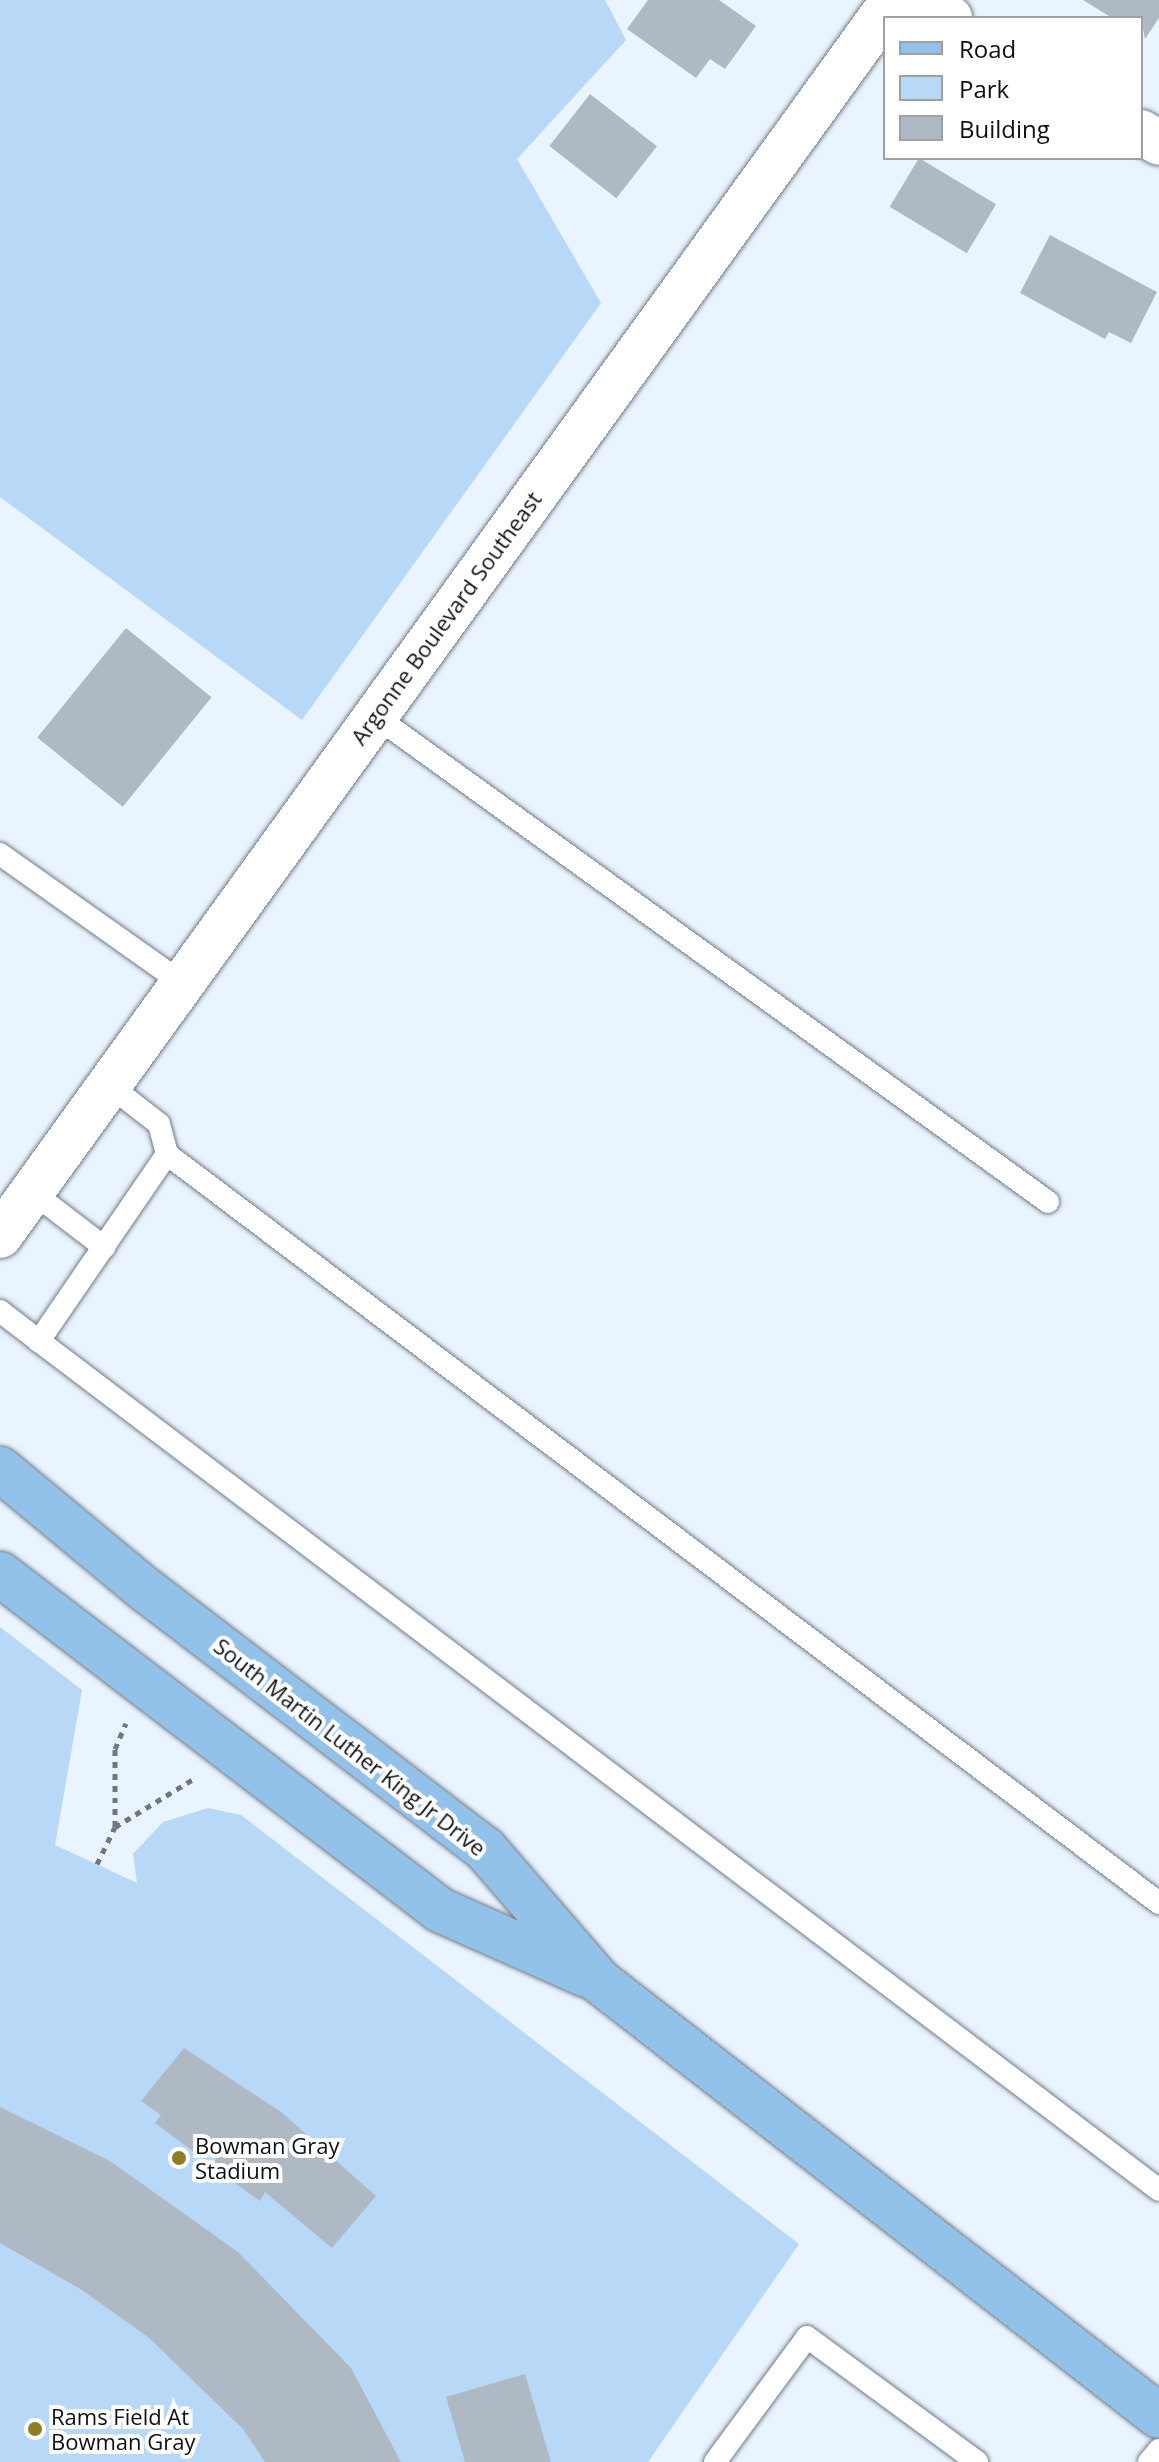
<!DOCTYPE html>
<html>
<head>
<meta charset="utf-8">
<style>
	body { margin:0 }
	#map { position:relative; width:1159px; height:2462px; overflow:hidden; background:#e9f4ff; font-family:"Open Sans",sans-serif }
	div>[style] { position:absolute }
	.green>* { inset:0; background:#b8d8f7 }
	.building>* { inset:0; background:#afb9c3; transform-origin:0 0 }
	.path>* { height:5px; margin-top:-2.5px; transform-origin:0; background:repeating-linear-gradient(90deg,#70787e 0 6px,transparent 0 12px) }
	.roads { filter:drop-shadow(0 0 2px #727b85) drop-shadow(0 0 2px #727b85) }
	.service>* { height:22px; margin:-11px; padding:0 11px; transform-origin:11px; border-radius:11px; background:#fff }
	.minor>* { height:44px; margin:-22px; padding:0 22px; transform-origin:22px; border-radius:22px; background:#fff }
	.tertiary>* { height:44px; margin:-22px; padding:0 22px; transform-origin:22px; border-radius:22px; background:#fff }
	.primary>* { height:44px; margin:-22px; padding:0 22px; transform-origin:22px; border-radius:22px; background:#92c1ea }
	.dots>* { width:22px; height:22px; translate:-50% -50%; box-sizing:border-box; border:4px solid #fff; border-radius:50% }
	span { translate:-50% -50%; white-space:nowrap; text-align:center; line-height:1.15; -webkit-text-stroke:8px #fff; paint-order:stroke }
	.street-label { font-size:22px; color:#0d1114 }
	.poi-label { font-size:22px; color:#0d1114 }
	.left { translate:0 -50%; text-align:left }
	.legend { position:absolute; left:883px; top:16px; width:260px; height:144px; box-sizing:border-box; background:#fff; border:2px solid #9ea0a1; margin:0; padding:10px 14px; list-style:none; font-size:24px; color:#0d1114 }
	.legend li { display:flex; align-items:center; gap:16px; height:40px }
	.legend b { width:40px; border:2px solid #9ea0a1 }
</style>
</head>
<body>
<div id="map">
	<div class="green">
		<i style="clip-path:polygon(0 0,605px 0,626px 40px,517px 159px,601px 303px,302px 720px,0 497px)"></i>
		<i style="clip-path:polygon(0 1627px,82px 1690px,55px 1845px,137px 1883px,133px 1854px,163px 1822px,208px 1808px,241px 1815px,799px 2244px,648px 2462px,0 2462px)"></i>
	</div>
	<div class="building">
		<i style="clip-path:polygon(648px 0,719px 0,756px 26px,725px 69px,710px 59px,696px 78px,627px 29px)"></i>
		<i style="clip-path:polygon(1083px 0,1159px 0,1159px 18px,1145px 39px,1141px 18px,1112px 18px)"></i>
		<i style="left:590px;top:94px;width:85px;height:66px;rotate:38deg"></i>
		<i style="left:919px;top:158px;width:90px;height:57px;rotate:31deg"></i>
		<i style="clip-path:polygon(1050px 235px,1157px 292px,1131px 343px,1109px 332px,1105px 339px,1020px 293px)"></i>
		<i style="left:126px;top:628px;width:110px;height:141px;rotate:39deg"></i>
		<i style="clip-path:polygon(184px 2048px,281px 2112px,376px 2196px,332px 2248px,265px 2192px,260px 2201px,211px 2166px,217px 2157px,200px 2145px,194px 2152px,155px 2123px,161px 2115px,141px 2101px)"></i>
		<i style="clip-path:polygon(0 2107px,110px 2161px,238px 2252px,351px 2368px,401px 2462px,265px 2462px,243px 2429px,148px 2337px,82px 2290px,0 2243px)"></i>
		<i style="clip-path:polygon(525px 2374px,551px 2462px,465px 2462px,446px 2397px)"></i>
	</div>
	<div class="path">
		<i style="left:115px;top:1827px;width:78px;rotate:-90deg"></i>
		<i style="left:115px;top:1749px;width:28px;rotate:-67deg"></i>
		<i style="left:97px;top:1864px;width:41px;rotate:-64.1deg"></i>
		<i style="left:115px;top:1827px;width:94px;rotate:-31.5deg"></i>
	</div>
	<div class="roads">
		<div class="service">
			<i style="left:375px;top:716px;width:830px;rotate:35.83deg"></i>
			<i style="left:0;top:854px;width:223px;rotate:35.3deg"></i>
			<i style="left:109px;top:1085px;width:63px;rotate:38deg"></i>
			<i style="left:159px;top:1124px;width:31px;rotate:75deg"></i>
			<i style="left:32px;top:1192px;width:91px;rotate:37.4deg"></i>
			<i style="left:0;top:1311px;width:49px;rotate:37.6deg"></i>
			<i style="left:1159px;top:1903px;width:1243px;rotate:-142.95deg"></i>
			<i style="left:167px;top:1154px;width:227px;rotate:124.4deg"></i>
			<i style="left:39px;top:1341px;width:1405px;rotate:37.16deg"></i>
			<i style="left:715px;top:2462px;width:155px;rotate:-53.6deg"></i>
			<i style="left:807px;top:2337px;width:211px;rotate:36.3deg"></i>
			<i style="left:1149px;top:2462px;width:16px;rotate:-50deg"></i>
		</div>
		<div class="minor">
			<i style="left:919px;top:0;width:36px;rotate:30deg"></i>
			<i style="left:1141px;top:132px;width:21px;rotate:31deg"></i>
		</div>
		<div class="tertiary">
			<i style="left:0;top:1236px;width:1525px;rotate:-54.15deg"></i>
		</div>
		<div class="primary">
			<i style="left:0;top:1469px;width:190px;rotate:39.7deg"></i>
			<i style="left:146px;top:1590px;width:427px;rotate:37.4deg"></i>
			<i style="left:485px;top:1849px;width:174px;rotate:49.2deg"></i>
			<i style="left:599px;top:1981px;width:709px;rotate:37.84deg"></i>
			<i style="left:0;top:1574px;width:554px;rotate:37.37deg"></i>
			<i style="left:440px;top:1910px;width:160px;rotate:24deg"></i>
		</div>
	</div>
	<div class="dots">
		<i style="left:179px;top:2158px;background:#8d7d23"></i>
		<i style="left:35px;top:2429px;background:#8d7d23"></i>
	</div>
	<div class="street-label">
		<span style="left:446px;top:618px;rotate:-54deg">Argonne Boulevard Southeast</span>
		<span style="left:350px;top:1747px;rotate:38deg">South Martin Luther King Jr Drive</span>
	</div>
	<div class="poi-label">
		<span class="left" style="left:195px;top:2158px">Bowman Gray<br>Stadium</span>
		<span class="left" style="left:51px;top:2429px">Rams Field At<br>Bowman Gray</span>
	</div>
	<ul class="legend">
	<li><b style="height:10px;background:#92c1ea"></b>Road</li>
	<li><b style="height:22px;background:#b8d8f7"></b>Park</li>
	<li><b style="height:22px;background:#afb9c3"></b>Building</li>
	</ul>
</div>
</body>
</html>
